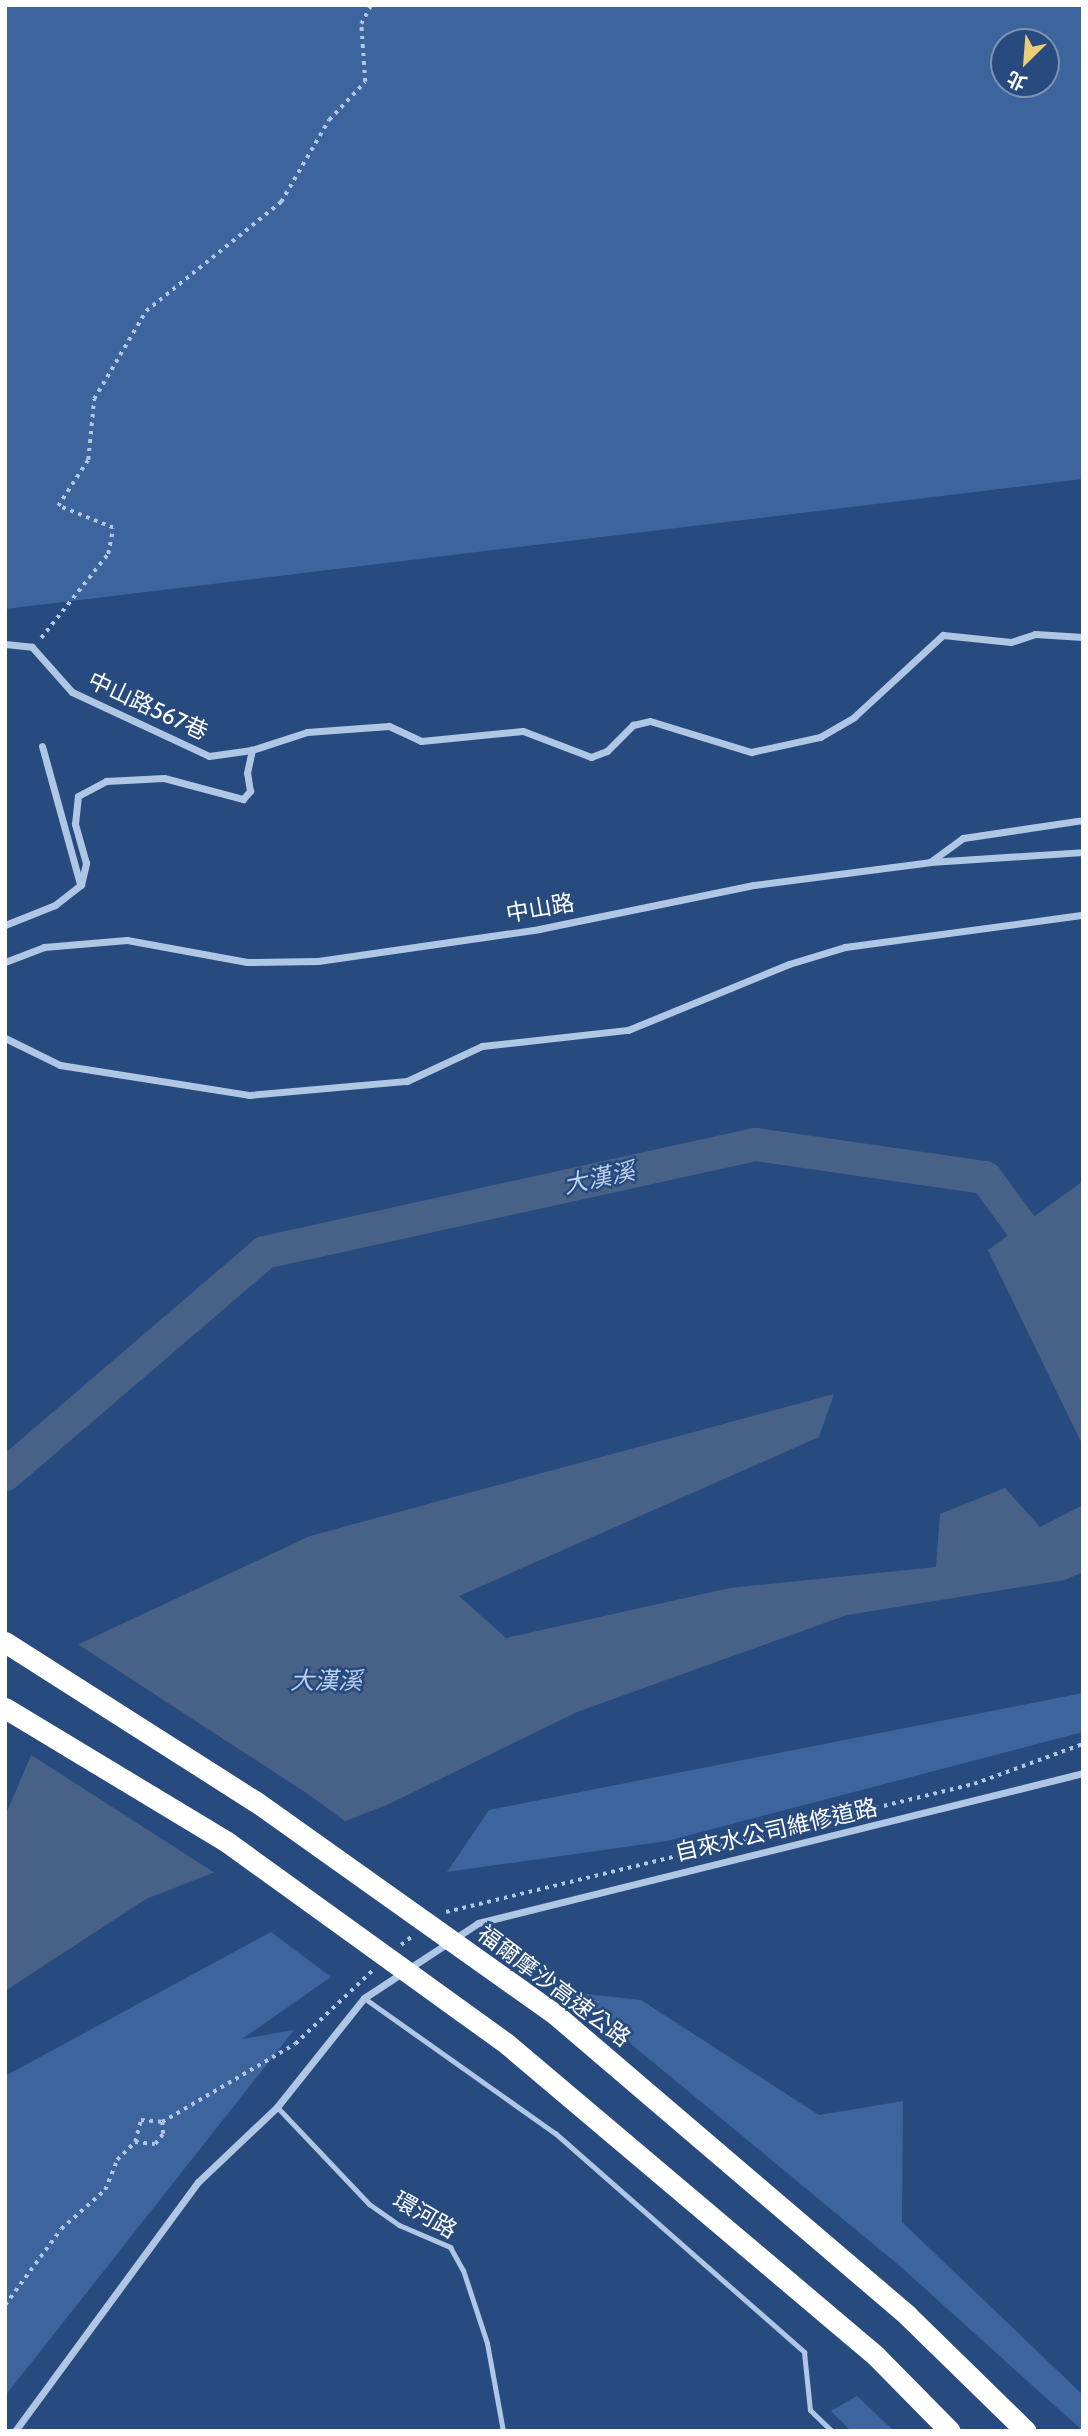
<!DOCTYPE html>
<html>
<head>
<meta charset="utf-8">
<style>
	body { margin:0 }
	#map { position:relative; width:1088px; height:2436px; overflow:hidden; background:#284b7f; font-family:Cabin,"Noto Sans TC",sans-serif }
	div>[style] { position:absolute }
	.green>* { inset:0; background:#3d649c }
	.water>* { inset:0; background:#486287 }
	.pier>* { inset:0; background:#284b7f }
	.river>* { height:33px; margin:-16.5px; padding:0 16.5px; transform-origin:16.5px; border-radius:16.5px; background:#486287 }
	.path>* { height:3.5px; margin-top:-1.75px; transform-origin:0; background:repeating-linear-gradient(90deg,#afc6e5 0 3.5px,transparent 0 8.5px) }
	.service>* { height:5px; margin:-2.5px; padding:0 2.5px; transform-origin:2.5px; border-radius:2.5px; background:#afc6e5 }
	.minor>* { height:7px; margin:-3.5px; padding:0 3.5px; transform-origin:3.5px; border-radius:3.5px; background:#afc6e5 }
	.motorway>* { height:21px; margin:-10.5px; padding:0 10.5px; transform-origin:10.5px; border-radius:10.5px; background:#fff }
	.motorway-bridge>* { height:21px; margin:-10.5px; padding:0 10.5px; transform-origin:10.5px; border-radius:10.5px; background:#fff }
	span { translate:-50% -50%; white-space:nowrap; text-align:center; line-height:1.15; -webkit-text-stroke:5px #284b7f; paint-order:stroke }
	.street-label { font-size:23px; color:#fff }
	.water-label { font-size:24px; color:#bad0ed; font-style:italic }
	.frame { position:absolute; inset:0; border:7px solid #fff; pointer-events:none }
	.north { position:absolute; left:990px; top:28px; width:70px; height:70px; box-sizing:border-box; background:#284b7f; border:2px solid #7e93b2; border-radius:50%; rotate:205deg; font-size:19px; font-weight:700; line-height:28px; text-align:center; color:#fff }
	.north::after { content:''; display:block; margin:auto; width:24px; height:32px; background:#ecce76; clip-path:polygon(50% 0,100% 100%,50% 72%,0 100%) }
</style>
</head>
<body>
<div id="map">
	<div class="green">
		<i style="clip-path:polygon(evenodd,5px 5px,1083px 5px,1083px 479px,5px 609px,5px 5px,1004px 42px,1046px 42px,1046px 84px,1004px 84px,1004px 42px)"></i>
		<i style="clip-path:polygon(1083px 1693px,1083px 1732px,667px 1841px,447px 1872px,489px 1810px)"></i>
		<i style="clip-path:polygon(271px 1932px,331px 1977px,242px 2039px,294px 2030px,5px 2396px,5px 2076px)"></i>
		<i style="clip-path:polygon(568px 1992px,641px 2000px,819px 2115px,903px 2101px,902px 2222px,1083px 2395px,1083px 2431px,901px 2267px)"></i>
		<i style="clip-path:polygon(857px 2396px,894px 2431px,851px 2431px,831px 2411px)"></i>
	</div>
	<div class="water">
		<i style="clip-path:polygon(1083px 1181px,1083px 1446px,988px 1250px)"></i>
		<i style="clip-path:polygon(834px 1394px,819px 1437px,459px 1596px,506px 1638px,730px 1588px,936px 1567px,940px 1514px,1005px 1488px,1040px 1527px,1083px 1505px,1083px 1572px,1065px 1580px,847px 1615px,577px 1712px,389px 1804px,146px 1899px,5px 1991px,5px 1816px,79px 1644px,310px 1536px)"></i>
	</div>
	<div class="pier">
		<i style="clip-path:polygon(76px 1643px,308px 1794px,349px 1824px,218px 1875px,28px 1753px)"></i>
	</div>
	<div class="river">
		<i style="left:5px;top:1474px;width:341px;rotate:-40.6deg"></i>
		<i style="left:264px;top:1252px;width:503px;rotate:-12.41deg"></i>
		<i style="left:755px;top:1144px;width:232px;rotate:8.2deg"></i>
		<i style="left:985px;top:1177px;width:166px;rotate:53.8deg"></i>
	</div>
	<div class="path">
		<i style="left:41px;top:638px;width:107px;rotate:-51.4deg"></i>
		<i style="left:108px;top:554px;width:26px;rotate:-79deg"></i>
		<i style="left:113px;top:528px;width:59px;rotate:-158.2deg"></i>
		<i style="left:58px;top:506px;width:55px;rotate:-56.9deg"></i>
		<i style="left:88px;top:460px;width:61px;rotate:-84.4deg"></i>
		<i style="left:94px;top:399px;width:102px;rotate:-59.4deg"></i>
		<i style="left:146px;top:311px;width:174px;rotate:-38.9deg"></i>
		<i style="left:281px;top:202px;width:95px;rotate:-59.7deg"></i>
		<i style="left:329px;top:120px;width:52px;rotate:-46.5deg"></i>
		<i style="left:365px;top:82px;width:58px;rotate:-93.9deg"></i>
		<i style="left:361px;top:24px;width:21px;rotate:-62deg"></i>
		<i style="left:446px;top:1912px;width:543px;rotate:-13.63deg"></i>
		<i style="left:974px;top:1784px;width:116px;rotate:-20.2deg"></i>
		<i style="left:401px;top:1945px;width:16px;rotate:-38deg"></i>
		<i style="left:135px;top:2142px;width:23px;rotate:-75deg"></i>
		<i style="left:141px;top:2120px;width:21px;rotate:5deg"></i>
		<i style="left:5px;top:2305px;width:94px;rotate:-53.6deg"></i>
		<i style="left:61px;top:2229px;width:59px;rotate:-41.6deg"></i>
		<i style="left:105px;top:2190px;width:32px;rotate:-68deg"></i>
		<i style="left:117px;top:2160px;width:25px;rotate:-45deg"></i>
		<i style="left:135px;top:2142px;width:20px;rotate:6deg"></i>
		<i style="left:155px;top:2144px;width:13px;rotate:-51deg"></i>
		<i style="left:163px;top:2134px;width:12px;rotate:-95deg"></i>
		<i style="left:162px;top:2122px;width:154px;rotate:-30.4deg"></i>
		<i style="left:295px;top:2044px;width:109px;rotate:-43.5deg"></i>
	</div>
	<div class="service">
		<i style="left:364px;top:1998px;width:234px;rotate:35.3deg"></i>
		<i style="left:555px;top:2133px;width:332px;rotate:41.3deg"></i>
		<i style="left:804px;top:2352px;width:58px;rotate:84.1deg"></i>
		<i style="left:810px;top:2410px;width:30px;rotate:44deg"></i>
		<i style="left:277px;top:2107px;width:134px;rotate:46.5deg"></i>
		<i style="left:369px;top:2204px;width:37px;rotate:35deg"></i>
		<i style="left:399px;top:2225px;width:56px;rotate:23.3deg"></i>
		<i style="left:450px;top:2247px;width:26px;rotate:61deg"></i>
		<i style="left:463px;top:2270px;width:77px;rotate:71.8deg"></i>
		<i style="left:487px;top:2343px;width:89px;rotate:79.7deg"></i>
	</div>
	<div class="minor">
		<i style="left:5px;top:644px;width:27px;rotate:6deg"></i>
		<i style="left:32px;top:647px;width:60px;rotate:48.4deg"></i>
		<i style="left:72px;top:692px;width:151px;rotate:25deg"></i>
		<i style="left:209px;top:756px;width:43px;rotate:-7.9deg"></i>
		<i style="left:252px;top:750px;width:58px;rotate:-18.1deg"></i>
		<i style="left:307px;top:732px;width:82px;rotate:-4.2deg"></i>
		<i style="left:389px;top:726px;width:35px;rotate:25deg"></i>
		<i style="left:421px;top:741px;width:102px;rotate:-5.6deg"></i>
		<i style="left:523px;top:731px;width:73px;rotate:20.9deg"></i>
		<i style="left:591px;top:757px;width:17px;rotate:-21deg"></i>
		<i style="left:607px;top:751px;width:37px;rotate:-45deg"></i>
		<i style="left:633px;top:725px;width:17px;rotate:-13deg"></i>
		<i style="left:650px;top:721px;width:106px;rotate:17.1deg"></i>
		<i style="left:751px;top:752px;width:71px;rotate:-12.3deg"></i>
		<i style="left:820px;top:737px;width:39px;rotate:-30deg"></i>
		<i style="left:854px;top:717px;width:121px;rotate:-42.7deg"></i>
		<i style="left:943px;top:635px;width:68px;rotate:5.9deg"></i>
		<i style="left:1011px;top:642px;width:25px;rotate:-18deg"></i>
		<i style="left:1035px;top:634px;width:48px;rotate:3.6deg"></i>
		<i style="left:42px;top:746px;width:143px;rotate:74.6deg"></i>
		<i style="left:930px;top:862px;width:41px;rotate:-36deg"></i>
		<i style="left:963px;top:838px;width:121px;rotate:-8.5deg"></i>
		<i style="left:5px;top:925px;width:54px;rotate:-21.8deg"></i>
		<i style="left:55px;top:905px;width:33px;rotate:-38deg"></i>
		<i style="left:81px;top:885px;width:23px;rotate:-77deg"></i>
		<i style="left:86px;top:863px;width:41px;rotate:-105.8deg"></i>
		<i style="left:75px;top:824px;width:28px;rotate:-84deg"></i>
		<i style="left:78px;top:796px;width:32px;rotate:-28deg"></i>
		<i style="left:106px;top:781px;width:58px;rotate:-3deg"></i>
		<i style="left:164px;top:778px;width:82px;rotate:14.9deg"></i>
		<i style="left:243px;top:799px;width:11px;rotate:-49deg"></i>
		<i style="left:250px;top:791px;width:18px;rotate:-99deg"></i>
		<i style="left:247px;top:773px;width:24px;rotate:-78deg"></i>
		<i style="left:5px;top:962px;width:42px;rotate:-21deg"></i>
		<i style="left:44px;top:947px;width:83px;rotate:-4.8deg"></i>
		<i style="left:127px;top:940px;width:122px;rotate:10.4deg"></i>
		<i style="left:247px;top:962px;width:71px;rotate:-0.8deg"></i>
		<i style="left:318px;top:961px;width:223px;rotate:-8.2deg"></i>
		<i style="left:539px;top:929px;width:219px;rotate:-11.6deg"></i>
		<i style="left:754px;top:885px;width:177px;rotate:-7.4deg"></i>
		<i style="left:930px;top:862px;width:153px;rotate:-3.7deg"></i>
		<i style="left:5px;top:1038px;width:61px;rotate:26.1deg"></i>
		<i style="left:60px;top:1065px;width:191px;rotate:9deg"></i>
		<i style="left:249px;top:1095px;width:159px;rotate:-5.1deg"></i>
		<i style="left:407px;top:1081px;width:83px;rotate:-25deg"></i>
		<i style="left:482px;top:1046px;width:147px;rotate:-6.3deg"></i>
		<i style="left:628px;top:1030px;width:174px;rotate:-22.3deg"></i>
		<i style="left:789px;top:964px;width:59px;rotate:-16.9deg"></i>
		<i style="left:845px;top:947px;width:240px;rotate:-7.7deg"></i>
		<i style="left:15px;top:2431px;width:309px;rotate:-53.7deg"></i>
		<i style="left:198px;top:2182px;width:109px;rotate:-43.5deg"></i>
		<i style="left:277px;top:2107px;width:139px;rotate:-51.4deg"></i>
		<i style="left:364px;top:1998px;width:136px;rotate:-33.3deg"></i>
		<i style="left:478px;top:1923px;width:623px;rotate:-13.92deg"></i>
	</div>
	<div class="motorway">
		<i style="left:907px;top:2315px;width:166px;rotate:44.3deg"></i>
		<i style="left:876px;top:2356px;width:105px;rotate:45.4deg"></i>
	</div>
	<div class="motorway-bridge">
		<i style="left:5px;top:1642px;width:296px;rotate:32.5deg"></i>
		<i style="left:255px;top:1801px;width:369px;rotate:35.4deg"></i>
		<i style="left:556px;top:2015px;width:462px;rotate:40.5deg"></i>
		<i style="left:5px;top:1708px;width:259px;rotate:31.1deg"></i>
		<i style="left:227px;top:1842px;width:345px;rotate:35.8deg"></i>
		<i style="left:507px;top:2044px;width:483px;rotate:40.2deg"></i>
	</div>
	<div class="street-label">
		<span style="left:148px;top:706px;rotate:25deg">中山路567巷</span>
		<span style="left:540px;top:908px;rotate:-10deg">中山路</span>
		<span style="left:776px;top:1830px;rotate:-13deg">自來水公司維修道路</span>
		<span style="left:554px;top:1986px;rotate:37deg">福爾摩沙高速公路</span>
		<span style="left:425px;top:2215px;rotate:30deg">環河路</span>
	</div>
	<div class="water-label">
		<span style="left:599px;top:1178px;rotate:-12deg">大漢溪</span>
		<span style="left:326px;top:1681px">大漢溪</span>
	</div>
	<div class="frame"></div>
	<div class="north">北</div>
</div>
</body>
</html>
